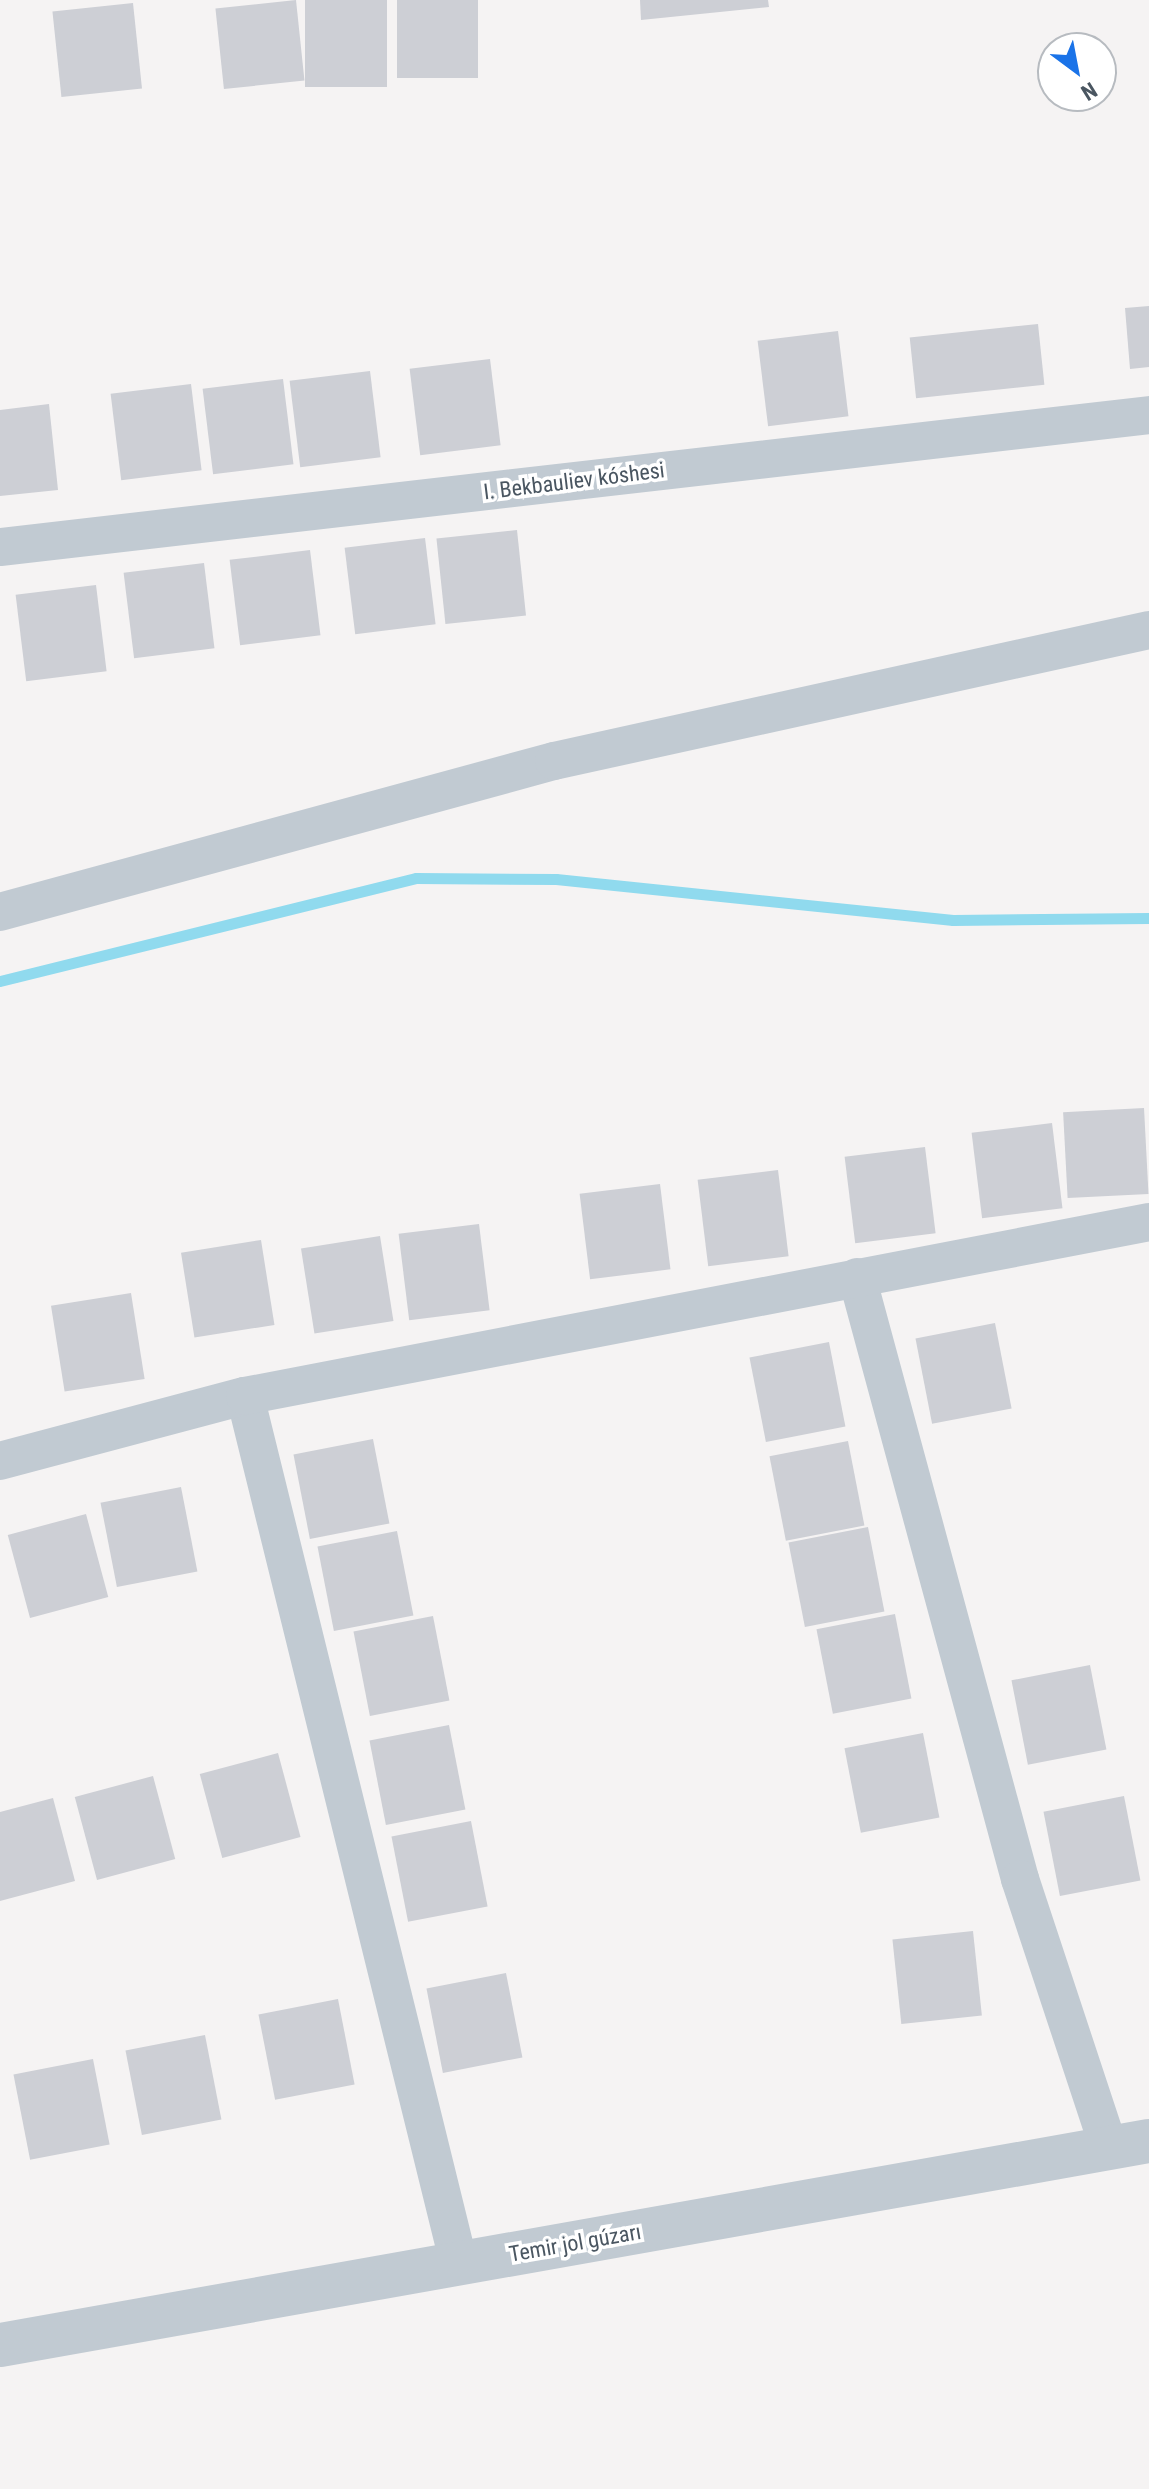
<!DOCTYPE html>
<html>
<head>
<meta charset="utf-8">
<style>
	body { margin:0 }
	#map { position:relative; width:1149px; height:2489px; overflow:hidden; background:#f5f3f3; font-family:"Roboto Condensed",sans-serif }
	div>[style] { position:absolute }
	.stream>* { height:11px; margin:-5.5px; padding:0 5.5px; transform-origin:5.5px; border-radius:5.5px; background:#90daee }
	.building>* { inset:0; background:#cdcfd5; transform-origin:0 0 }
	.minor>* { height:38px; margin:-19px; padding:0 19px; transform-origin:19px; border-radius:19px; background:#c1cad2 }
	.tertiary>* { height:44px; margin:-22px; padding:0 22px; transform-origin:22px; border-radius:22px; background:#c1cad2 }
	span { translate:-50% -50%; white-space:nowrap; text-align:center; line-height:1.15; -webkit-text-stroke:7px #fff; paint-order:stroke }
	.street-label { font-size:22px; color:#4a5661 }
	.north { position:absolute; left:1037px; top:32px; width:80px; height:80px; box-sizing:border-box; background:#fff; border:2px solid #b7bbc0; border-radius:50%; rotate:148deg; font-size:22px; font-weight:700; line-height:32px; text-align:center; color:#4a5661 }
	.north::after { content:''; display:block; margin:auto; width:28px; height:36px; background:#1a73e8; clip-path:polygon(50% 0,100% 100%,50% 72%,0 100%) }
</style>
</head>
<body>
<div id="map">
	<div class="stream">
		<i style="left:0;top:981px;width:429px;rotate:-13.9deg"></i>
		<i style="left:416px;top:878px;width:140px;rotate:0.4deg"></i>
		<i style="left:556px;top:879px;width:399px;rotate:5.9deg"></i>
		<i style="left:953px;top:920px;width:196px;rotate:-0.6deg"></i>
	</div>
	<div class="building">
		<i style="left:296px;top:0;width:81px;height:81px;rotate:84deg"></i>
		<i style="left:305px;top:0;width:82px;height:87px"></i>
		<i style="left:397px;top:0;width:81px;height:78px"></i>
		<i style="clip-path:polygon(640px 0,768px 0,769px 7px,641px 20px)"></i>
		<i style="left:133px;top:3px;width:86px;height:81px;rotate:84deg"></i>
		<i style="clip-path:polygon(1149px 306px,1149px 367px,1130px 369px,1125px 308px)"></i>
		<i style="left:1038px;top:324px;width:61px;height:129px;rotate:84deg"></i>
		<i style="left:838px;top:331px;width:86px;height:81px;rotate:83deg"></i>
		<i style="left:490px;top:359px;width:87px;height:81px;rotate:83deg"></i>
		<i style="left:370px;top:371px;width:87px;height:81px;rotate:83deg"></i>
		<i style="left:283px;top:379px;width:86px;height:81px;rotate:83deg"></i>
		<i style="left:191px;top:384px;width:87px;height:81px;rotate:83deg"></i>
		<i style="clip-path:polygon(49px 404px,58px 490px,0 496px,0 410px)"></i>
		<i style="left:517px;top:530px;width:86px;height:81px;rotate:84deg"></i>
		<i style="left:425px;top:538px;width:87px;height:81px;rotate:83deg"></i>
		<i style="left:310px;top:550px;width:86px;height:81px;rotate:83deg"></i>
		<i style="left:204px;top:563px;width:86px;height:81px;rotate:83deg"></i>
		<i style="left:96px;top:585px;width:87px;height:81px;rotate:83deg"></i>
		<i style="left:1144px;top:1108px;width:86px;height:81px;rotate:87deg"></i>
		<i style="left:1052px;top:1123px;width:86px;height:81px;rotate:83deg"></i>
		<i style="left:925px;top:1147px;width:87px;height:81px;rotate:83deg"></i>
		<i style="left:778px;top:1170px;width:87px;height:81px;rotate:83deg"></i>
		<i style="left:660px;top:1184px;width:86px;height:81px;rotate:83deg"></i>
		<i style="left:479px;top:1224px;width:87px;height:81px;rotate:83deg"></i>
		<i style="left:380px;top:1236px;width:86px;height:80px;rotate:81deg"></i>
		<i style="left:261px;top:1240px;width:86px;height:81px;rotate:81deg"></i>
		<i style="left:131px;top:1293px;width:87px;height:81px;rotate:81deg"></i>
		<i style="left:995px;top:1323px;width:87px;height:81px;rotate:79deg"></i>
		<i style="left:829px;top:1342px;width:86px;height:81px;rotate:79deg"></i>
		<i style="left:373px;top:1439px;width:86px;height:81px;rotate:79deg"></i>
		<i style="left:848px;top:1441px;width:86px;height:80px;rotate:79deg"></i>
		<i style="left:181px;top:1487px;width:86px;height:82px;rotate:79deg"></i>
		<i style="left:86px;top:1514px;width:86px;height:81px;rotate:75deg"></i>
		<i style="left:868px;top:1527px;width:86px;height:81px;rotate:79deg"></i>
		<i style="left:397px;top:1531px;width:86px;height:81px;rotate:79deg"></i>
		<i style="left:895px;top:1614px;width:86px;height:80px;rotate:79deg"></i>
		<i style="left:433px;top:1616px;width:86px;height:81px;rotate:79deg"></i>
		<i style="left:1090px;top:1665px;width:86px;height:80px;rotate:79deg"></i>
		<i style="left:449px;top:1725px;width:86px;height:81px;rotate:79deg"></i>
		<i style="left:923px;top:1733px;width:86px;height:80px;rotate:79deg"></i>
		<i style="left:278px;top:1753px;width:87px;height:81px;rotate:75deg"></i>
		<i style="left:153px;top:1776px;width:86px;height:81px;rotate:75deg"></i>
		<i style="left:1124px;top:1796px;width:86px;height:82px;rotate:79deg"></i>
		<i style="clip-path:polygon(53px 1798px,75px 1881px,0 1901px,0 1812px)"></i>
		<i style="left:471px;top:1821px;width:87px;height:81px;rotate:79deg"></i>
		<i style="left:973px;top:1931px;width:85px;height:81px;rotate:84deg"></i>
		<i style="left:506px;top:1973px;width:86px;height:81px;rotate:79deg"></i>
		<i style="left:338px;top:1999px;width:87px;height:81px;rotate:79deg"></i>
		<i style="left:205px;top:2035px;width:86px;height:81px;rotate:79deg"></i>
		<i style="left:93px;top:2059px;width:87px;height:81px;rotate:79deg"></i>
	</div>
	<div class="minor">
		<i style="left:0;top:547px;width:1157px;rotate:-6.55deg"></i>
		<i style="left:0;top:912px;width:574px;rotate:-15.25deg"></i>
		<i style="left:554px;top:761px;width:609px;rotate:-12.42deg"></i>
		<i style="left:857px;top:1277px;width:624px;rotate:74.85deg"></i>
		<i style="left:1020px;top:1879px;width:283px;rotate:71.7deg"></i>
		<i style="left:245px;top:1396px;width:894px;rotate:76.15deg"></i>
		<i style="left:0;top:1461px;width:253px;rotate:-14.9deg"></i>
		<i style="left:245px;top:1396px;width:921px;rotate:-10.89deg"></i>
	</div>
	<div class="tertiary">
		<i style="left:0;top:2345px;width:1167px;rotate:-10.07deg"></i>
	</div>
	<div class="street-label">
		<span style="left:574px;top:481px;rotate:-7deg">I. Bekbauliev kóshesi</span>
		<span style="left:575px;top:2243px;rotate:-10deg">Temir jol gúzarı</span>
	</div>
	<div class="north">N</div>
</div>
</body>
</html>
